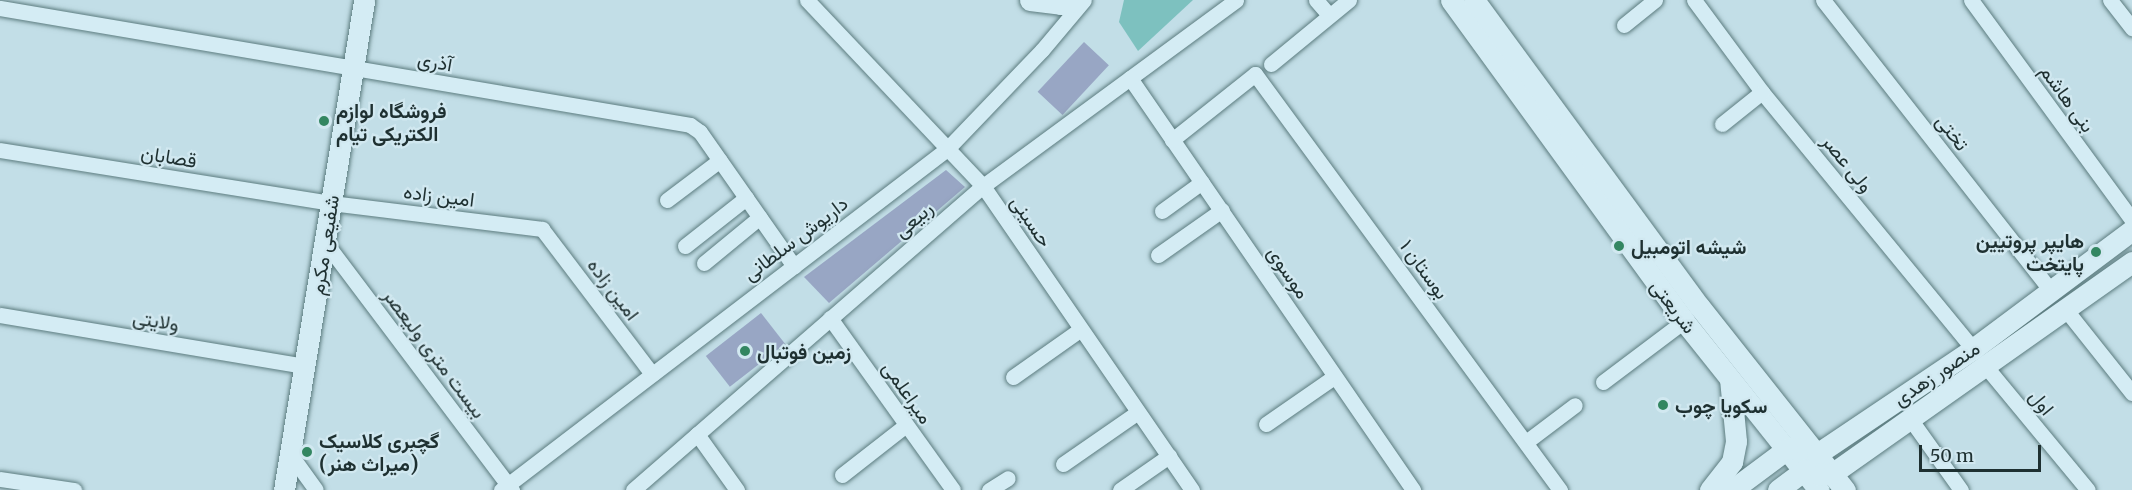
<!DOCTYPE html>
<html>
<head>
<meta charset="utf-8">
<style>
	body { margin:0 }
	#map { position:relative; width:2132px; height:490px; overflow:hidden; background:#c2dee7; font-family:Merriweather,Vazirmatn,serif }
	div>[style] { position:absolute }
	.green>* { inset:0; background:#98a6c4; transform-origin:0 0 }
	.building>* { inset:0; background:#7dc1bf }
	.roads { filter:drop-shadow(0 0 2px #5c7c7f) drop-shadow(0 0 2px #5c7c7f) }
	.minor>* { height:15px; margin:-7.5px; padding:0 7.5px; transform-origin:7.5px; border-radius:7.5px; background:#d4ecf4 }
	.secondary>* { height:21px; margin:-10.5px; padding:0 10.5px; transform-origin:10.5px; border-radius:10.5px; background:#d4ecf4 }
	.dots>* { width:16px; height:16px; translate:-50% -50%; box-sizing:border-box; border:3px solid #d1e8f0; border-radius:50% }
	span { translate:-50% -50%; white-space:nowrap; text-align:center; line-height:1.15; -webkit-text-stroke:4.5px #d1e8f0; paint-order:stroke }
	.street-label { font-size:20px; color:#1e3031 }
	.poi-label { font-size:20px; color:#1e3031; font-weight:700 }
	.left { translate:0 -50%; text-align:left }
	.right { translate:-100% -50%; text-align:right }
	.scale { position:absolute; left:1919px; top:445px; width:122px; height:27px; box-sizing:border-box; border:3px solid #1e3031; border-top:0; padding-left:8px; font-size:18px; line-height:21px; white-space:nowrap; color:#1e3031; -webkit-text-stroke:4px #d1e8f0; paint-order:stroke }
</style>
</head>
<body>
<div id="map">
	<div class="green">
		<i style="left:1084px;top:42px;width:34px;height:68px;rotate:43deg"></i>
		<i style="clip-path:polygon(946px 170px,965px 187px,829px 303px,804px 277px)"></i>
		<i style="left:761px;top:313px;width:39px;height:70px;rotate:52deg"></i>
	</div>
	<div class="building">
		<i style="clip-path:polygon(1124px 0,1193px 0,1138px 51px,1119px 22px)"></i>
	</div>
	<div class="roads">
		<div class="minor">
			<i style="left:807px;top:0;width:256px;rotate:46.6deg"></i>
			<i style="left:983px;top:186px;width:369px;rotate:55.5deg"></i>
			<i style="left:1316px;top:0;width:20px;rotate:49deg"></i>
			<i style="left:1694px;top:0;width:114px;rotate:53.5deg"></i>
			<i style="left:1762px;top:92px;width:333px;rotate:50.6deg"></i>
			<i style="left:1823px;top:0;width:368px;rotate:51.9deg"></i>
			<i style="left:1971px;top:0;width:273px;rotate:53.8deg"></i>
			<i style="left:2110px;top:0;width:36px;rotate:52deg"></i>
			<i style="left:0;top:8px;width:700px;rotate:9.62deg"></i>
			<i style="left:690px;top:125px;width:12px;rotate:35deg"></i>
			<i style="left:700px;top:132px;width:164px;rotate:55deg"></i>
			<i style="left:1624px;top:25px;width:40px;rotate:-39deg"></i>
			<i style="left:1271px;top:64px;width:101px;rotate:-39.4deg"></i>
			<i style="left:1130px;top:78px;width:500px;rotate:55.5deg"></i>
			<i style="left:1722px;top:124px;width:51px;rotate:-38.7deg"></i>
			<i style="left:1172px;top:140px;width:106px;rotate:-38.5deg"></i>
			<i style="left:1255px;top:74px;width:516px;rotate:53.75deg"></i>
			<i style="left:0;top:150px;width:335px;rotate:9.1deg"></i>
			<i style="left:331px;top:203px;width:213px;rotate:7deg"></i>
			<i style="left:542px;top:229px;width:182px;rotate:52.8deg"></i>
			<i style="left:667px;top:200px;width:66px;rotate:-37deg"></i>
			<i style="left:1162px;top:211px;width:49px;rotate:-35.9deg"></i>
			<i style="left:325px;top:242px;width:311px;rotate:53deg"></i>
			<i style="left:685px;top:246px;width:78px;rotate:-38.2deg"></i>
			<i style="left:1158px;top:255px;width:78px;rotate:-35.1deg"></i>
			<i style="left:704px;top:263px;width:72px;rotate:-39.4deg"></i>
			<i style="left:2066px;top:310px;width:106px;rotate:51.5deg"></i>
			<i style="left:0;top:315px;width:309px;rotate:9.5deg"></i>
			<i style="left:830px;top:318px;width:211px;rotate:54.4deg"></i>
			<i style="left:1987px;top:368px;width:158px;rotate:50.4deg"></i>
			<i style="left:1013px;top:377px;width:83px;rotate:-35.2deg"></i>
			<i style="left:1603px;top:382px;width:101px;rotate:-37deg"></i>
			<i style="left:1911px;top:420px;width:86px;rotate:54.5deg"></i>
			<i style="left:1266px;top:424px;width:83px;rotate:-34.7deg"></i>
			<i style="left:697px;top:434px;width:69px;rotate:54.5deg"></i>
			<i style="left:1526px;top:442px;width:61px;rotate:-37.1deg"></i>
			<i style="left:290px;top:454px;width:44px;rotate:54.2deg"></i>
			<i style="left:1063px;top:464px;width:91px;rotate:-34.7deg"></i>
			<i style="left:842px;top:475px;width:81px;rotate:-38deg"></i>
			<i style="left:0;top:479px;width:75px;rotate:8.5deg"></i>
			<i style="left:501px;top:490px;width:561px;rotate:-37.4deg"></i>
			<i style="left:947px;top:149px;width:137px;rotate:-46.2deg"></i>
			<i style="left:1042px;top:50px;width:65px;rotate:-50deg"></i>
			<i style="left:633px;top:490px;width:464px;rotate:-41deg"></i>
			<i style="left:983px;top:186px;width:314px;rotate:-36.3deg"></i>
			<i style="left:989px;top:490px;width:22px;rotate:-32deg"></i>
			<i style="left:1120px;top:490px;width:60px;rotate:-34.8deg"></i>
		</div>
		<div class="secondary">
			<i style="left:1030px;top:0;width:31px;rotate:7deg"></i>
			<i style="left:1061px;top:4px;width:17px;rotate:-13deg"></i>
			<i style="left:1451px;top:0;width:397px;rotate:54deg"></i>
			<i style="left:1684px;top:321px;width:216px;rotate:51.4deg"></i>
			<i style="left:1474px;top:0;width:380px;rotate:53.7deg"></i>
			<i style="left:1699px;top:306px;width:235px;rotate:51.6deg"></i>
			<i style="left:284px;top:490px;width:496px;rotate:-80.7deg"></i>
			<i style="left:1710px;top:490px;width:36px;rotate:-52deg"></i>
			<i style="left:1732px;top:462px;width:21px;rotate:-79deg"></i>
			<i style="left:1736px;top:441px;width:62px;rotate:-95.5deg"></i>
			<i style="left:1732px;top:490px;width:69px;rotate:-36.7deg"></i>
			<i style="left:1787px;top:449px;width:20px;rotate:-3deg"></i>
			<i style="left:1807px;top:448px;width:12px;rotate:31deg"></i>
			<i style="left:1817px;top:454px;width:188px;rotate:-33.9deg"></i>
			<i style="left:1973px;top:349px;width:199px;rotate:-36.8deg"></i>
			<i style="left:1778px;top:490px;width:34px;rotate:-37deg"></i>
			<i style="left:1805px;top:470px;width:16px;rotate:18deg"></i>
			<i style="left:1820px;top:475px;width:13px;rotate:-9deg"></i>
			<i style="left:1833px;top:473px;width:366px;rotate:-35.2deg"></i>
		</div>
	</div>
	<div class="dots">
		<i style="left:324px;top:121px;background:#338661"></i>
		<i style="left:1619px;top:246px;background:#338661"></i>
		<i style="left:2096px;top:252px;background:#338661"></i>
		<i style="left:745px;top:351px;background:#338661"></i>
		<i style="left:1663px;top:405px;background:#338661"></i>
		<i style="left:307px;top:452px;background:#338661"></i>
	</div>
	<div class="street-label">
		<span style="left:435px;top:61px;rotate:10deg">آذری</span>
		<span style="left:2068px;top:98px;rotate:54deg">بنی هاشم</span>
		<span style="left:1953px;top:132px;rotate:52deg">تختی</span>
		<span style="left:169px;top:156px;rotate:9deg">قصابان</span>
		<span style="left:1848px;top:163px;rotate:51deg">ولی عصر</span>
		<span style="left:439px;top:195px;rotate:7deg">امين زاده</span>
		<span style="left:913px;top:219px;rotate:-41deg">ربیعی</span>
		<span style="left:1032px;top:221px;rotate:56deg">حسینی</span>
		<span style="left:795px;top:238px;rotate:-37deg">داریوش سلطانی</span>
		<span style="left:324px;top:245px;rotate:-81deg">شفیعی مکرم</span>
		<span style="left:1425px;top:269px;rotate:54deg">بوستان ۱</span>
		<span style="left:1289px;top:272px;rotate:56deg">موسوی</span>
		<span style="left:614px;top:289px;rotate:53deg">امین زاده</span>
		<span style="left:1674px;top:306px;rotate:53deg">شریعتی</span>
		<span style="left:156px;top:320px;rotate:9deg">ولایتی</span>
		<span style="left:435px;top:353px;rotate:53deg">بیست متری ولیعصر</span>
		<span style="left:1936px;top:373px;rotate:-34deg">منصور زهدی</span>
		<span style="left:908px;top:392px;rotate:55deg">میراعلمی</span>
		<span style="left:2042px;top:402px;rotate:51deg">اول</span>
	</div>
	<div class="poi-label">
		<span class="left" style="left:336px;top:122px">فروشگاه لوازم<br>الکتریکی تیام</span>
		<span class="right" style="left:2084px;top:252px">هایپر پروتیین<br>پایتخت</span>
		<span class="left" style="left:1631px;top:246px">شیشه اتومبیل</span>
		<span class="left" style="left:757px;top:351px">زمین فوتبال</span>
		<span class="left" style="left:1675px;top:405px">سکویا چوب</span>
		<span class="left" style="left:319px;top:452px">گچبری کلاسیک<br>(میراث هنر)</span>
	</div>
	<div class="scale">50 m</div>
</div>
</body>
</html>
